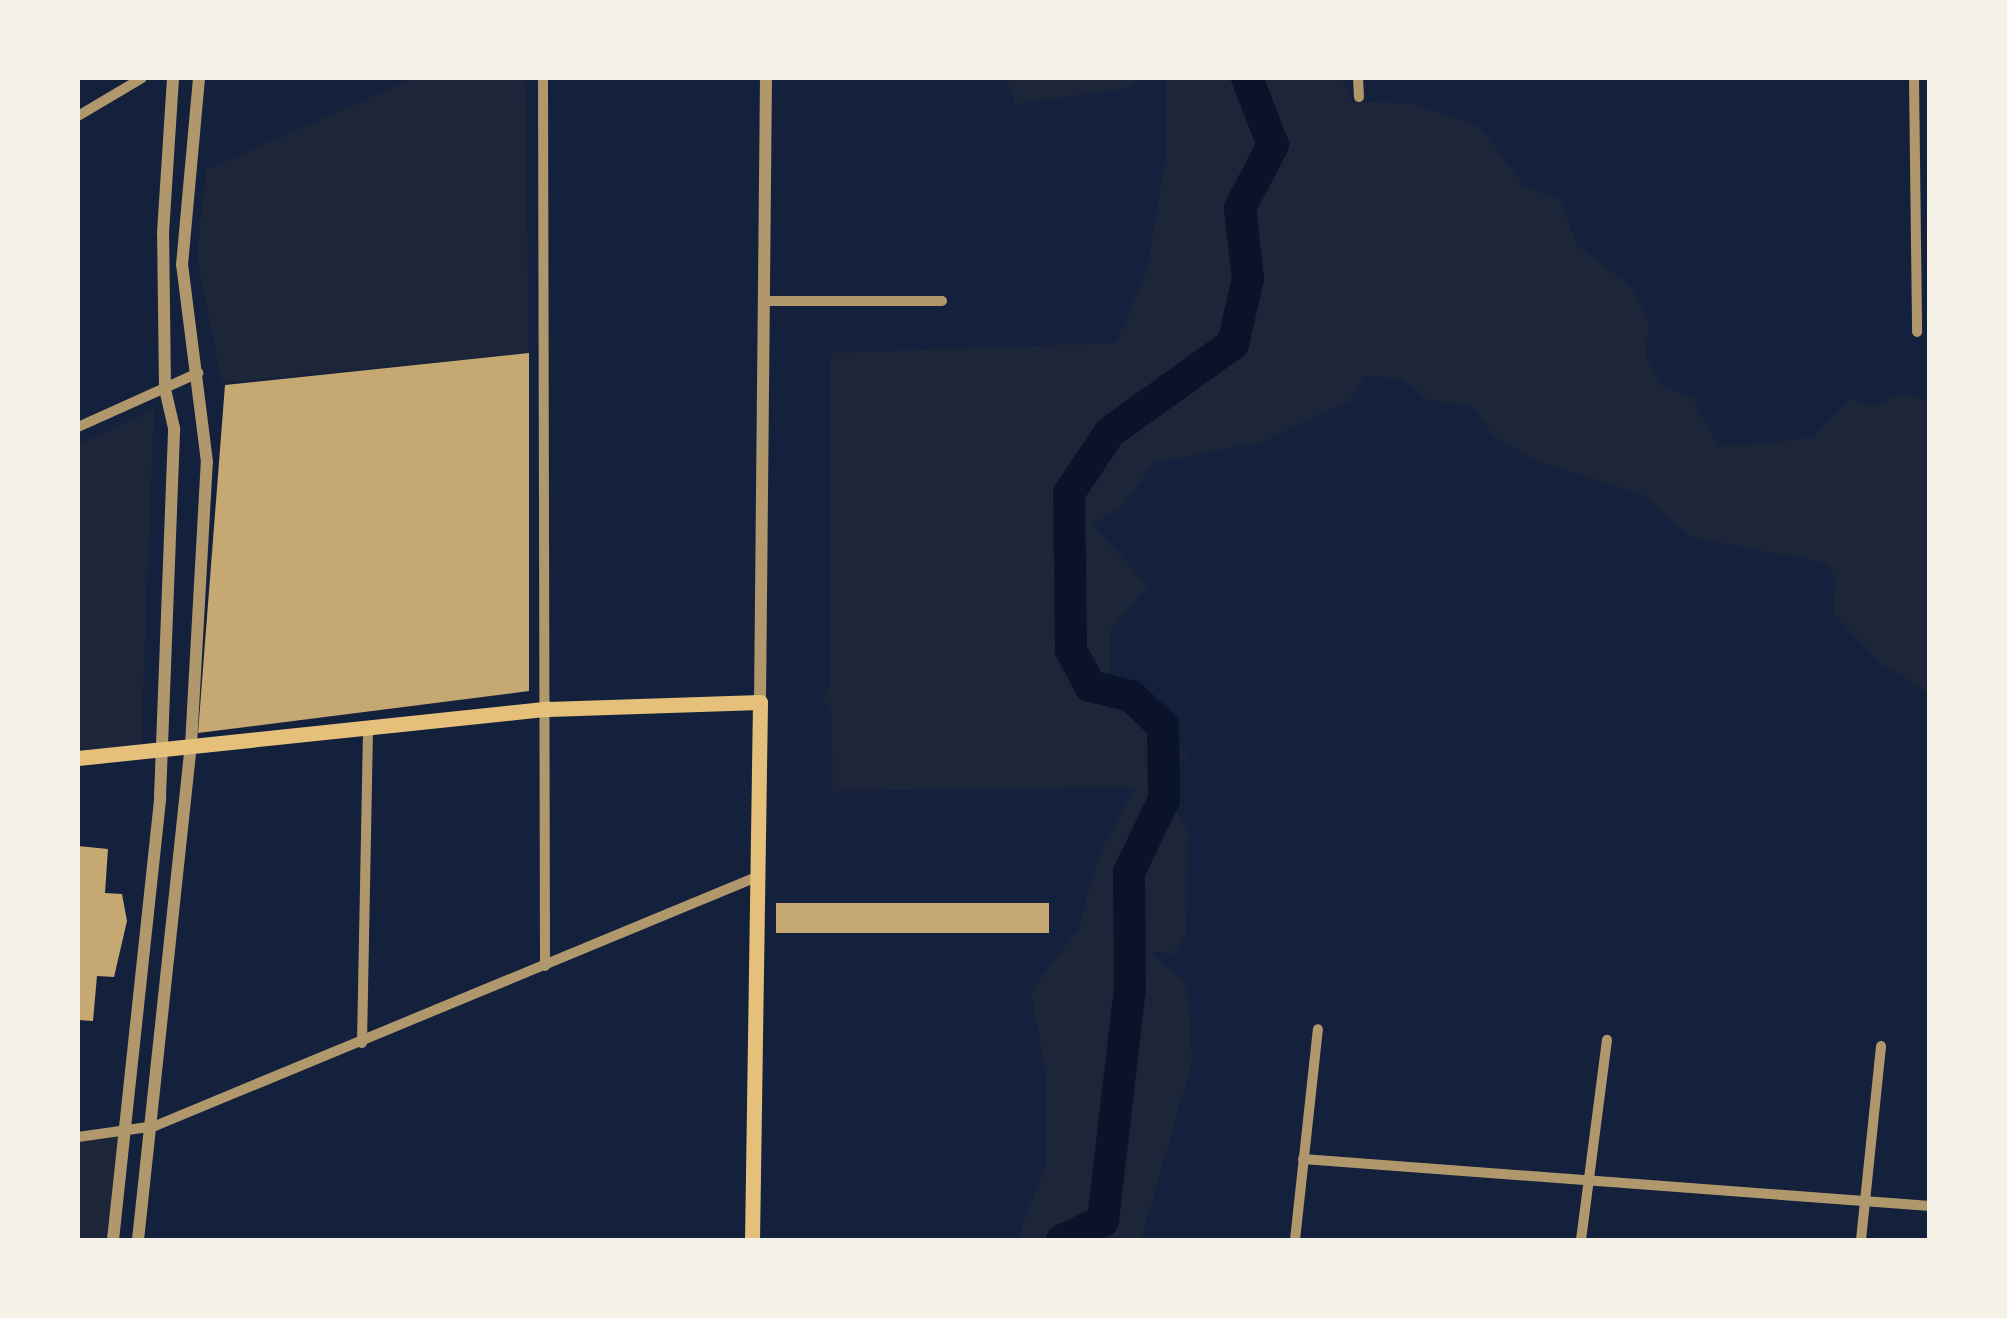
<!DOCTYPE html>
<html>
<head>
<meta charset="utf-8">
<style>
	body { margin:0 }
	#map { position:relative; width:2007px; height:1318px; overflow:hidden; background:#14213d; font-family:Karla,sans-serif }
	div>[style] { position:absolute }
	.green>* { inset:0; background:#1d2539 }
	.river>* { height:32px; margin:-16px; padding:0 16px; transform-origin:16px; border-radius:16px; background:#0b132b }
	.building>* { inset:0; background:#c6a872; transform-origin:0 0 }
	.minor>* { height:10px; margin:-5px; padding:0 5px; transform-origin:5px; border-radius:5px; background:#b1986c }
	.tertiary>* { height:12px; margin:-6px; padding:0 6px; transform-origin:6px; border-radius:6px; background:#b1986c }
	.secondary>* { height:15px; margin:-7.5px; padding:0 7.5px; transform-origin:7.5px; border-radius:7.5px; background:#e5c07b }
	span { translate:-50% -50%; white-space:nowrap; text-align:center; line-height:1.15; -webkit-text-stroke:10px #f6f1e7; paint-order:stroke }
	.frame { position:absolute; inset:0; border:80px solid #f6f1e7; pointer-events:none }
</style>
</head>
<body>
<div id="map">
	<div class="green">
		<i style="clip-path:polygon(415px 78px,525px 78px,529px 353px,222px 383px,197px 257px,206px 170px)"></i>
		<i style="clip-path:polygon(1007px 78px,1139px 78px,1128px 88px,1015px 104px)"></i>
		<i style="clip-path:polygon(1165px 78px,1341px 78px,1353px 101px,1413px 104px,1479px 126px,1524px 186px,1560px 200px,1577px 245px,1632px 288px,1649px 324px,1645px 357px,1663px 386px,1692px 398px,1719px 447px,1812px 438px,1850px 398px,1872px 406px,1906px 393px,1929px 402px,1929px 693px,1882px 665px,1833px 613px,1836px 578px,1826px 563px,1690px 537px,1643px 495px,1541px 463px,1494px 437px,1472px 406px,1428px 400px,1402px 378px,1365px 376px,1349px 401px,1262px 442px,1153px 463px,1123px 506px,1092px 524px,1148px 586px,1111px 630px,1108px 692px,1155px 727px,1154px 738px,1188px 754px,1159px 784px,1188px 830px,1187px 933px,1173px 954px,1150px 952px,1187px 984px,1192px 1062px,1141px 1240px,1017px 1240px,1046px 1164px,1046px 1076px,1031px 991px,1079px 929px,1098px 856px,1136px 787px,833px 791px,831px 709px,823px 700px,831px 683px,831px 353px,1116px 343px,1147px 271px,1166px 157px)"></i>
		<i style="clip-path:polygon(154px 409px,141px 745px,78px 752px,78px 445px)"></i>
		<i style="clip-path:polygon(122px 1134px,109px 1240px,78px 1240px,78px 1136px)"></i>
	</div>
	<div class="river">
		<i style="left:1062px;top:1240px;width:45px;rotate:-24.9deg"></i>
		<i style="left:1103px;top:1221px;width:234px;rotate:-83.4deg"></i>
		<i style="left:1130px;top:989px;width:117px;rotate:-90.5deg"></i>
		<i style="left:1129px;top:872px;width:80px;rotate:-64.1deg"></i>
		<i style="left:1164px;top:800px;width:74px;rotate:-90.8deg"></i>
		<i style="left:1163px;top:726px;width:44px;rotate:-136.8deg"></i>
		<i style="left:1131px;top:696px;width:42px;rotate:-166.3deg"></i>
		<i style="left:1090px;top:686px;width:41px;rotate:-117.8deg"></i>
		<i style="left:1071px;top:650px;width:157px;rotate:-90.7deg"></i>
		<i style="left:1069px;top:493px;width:73px;rotate:-56.1deg"></i>
		<i style="left:1110px;top:432px;width:151px;rotate:-35.6deg"></i>
		<i style="left:1233px;top:344px;width:67px;rotate:-77deg"></i>
		<i style="left:1248px;top:279px;width:71px;rotate:-96.4deg"></i>
		<i style="left:1240px;top:208px;width:71px;rotate:-62.4deg"></i>
		<i style="left:1273px;top:145px;width:72px;rotate:-111.2deg"></i>
	</div>
	<div class="building">
		<i style="clip-path:polygon(529px 353px,529px 691px,198px 733px,225px 385px)"></i>
		<i style="clip-path:polygon(78px 846px,108px 849px,105px 893px,122px 894px,127px 921px,114px 977px,97px 976px,93px 1021px,78px 1020px)"></i>
		<i style="left:776px;top:903px;width:273px;height:30px"></i>
	</div>
	<div class="minor">
		<i style="left:543px;top:78px;width:888px;rotate:89.87deg"></i>
		<i style="left:1358px;top:78px;width:19px;rotate:87deg"></i>
		<i style="left:1914px;top:78px;width:254px;rotate:89.3deg"></i>
		<i style="left:78px;top:116px;width:74px;rotate:-30.7deg"></i>
		<i style="left:765px;top:301px;width:177px"></i>
		<i style="left:78px;top:427px;width:132px;rotate:-24.2deg"></i>
		<i style="left:362px;top:1043px;width:316px;rotate:-88.9deg"></i>
		<i style="left:78px;top:1137px;width:78px;rotate:-8.1deg"></i>
		<i style="left:155px;top:1126px;width:648px;rotate:-22.49deg"></i>
		<i style="left:1303px;top:1159px;width:629px;rotate:4.29deg"></i>
		<i style="left:1295px;top:1240px;width:212px;rotate:-83.8deg"></i>
		<i style="left:1581px;top:1240px;width:202px;rotate:-82.6deg"></i>
		<i style="left:1861px;top:1240px;width:195px;rotate:-84.1deg"></i>
	</div>
	<div class="tertiary">
		<i style="left:760px;top:702px;width:624px;rotate:-89.45deg"></i>
		<i style="left:113px;top:1240px;width:445px;rotate:-83.9deg"></i>
		<i style="left:160px;top:797px;width:369px;rotate:-87.8deg"></i>
		<i style="left:174px;top:428px;width:40px;rotate:-103deg"></i>
		<i style="left:165px;top:389px;width:156px;rotate:-90.7deg"></i>
		<i style="left:163px;top:233px;width:155px;rotate:-86.3deg"></i>
		<i style="left:138px;top:1240px;width:498px;rotate:-83.9deg"></i>
		<i style="left:191px;top:745px;width:283px;rotate:-86.8deg"></i>
		<i style="left:207px;top:462px;width:199px;rotate:-97.2deg"></i>
		<i style="left:182px;top:265px;width:188px;rotate:-84.8deg"></i>
	</div>
	<div class="secondary">
		<i style="left:78px;top:758px;width:473px;rotate:-6deg"></i>
		<i style="left:548px;top:709px;width:212px;rotate:-1.9deg"></i>
		<i style="left:760px;top:702px;width:538px;rotate:90.85deg"></i>
	</div>
	<div class="frame"></div>
</div>
</body>
</html>
